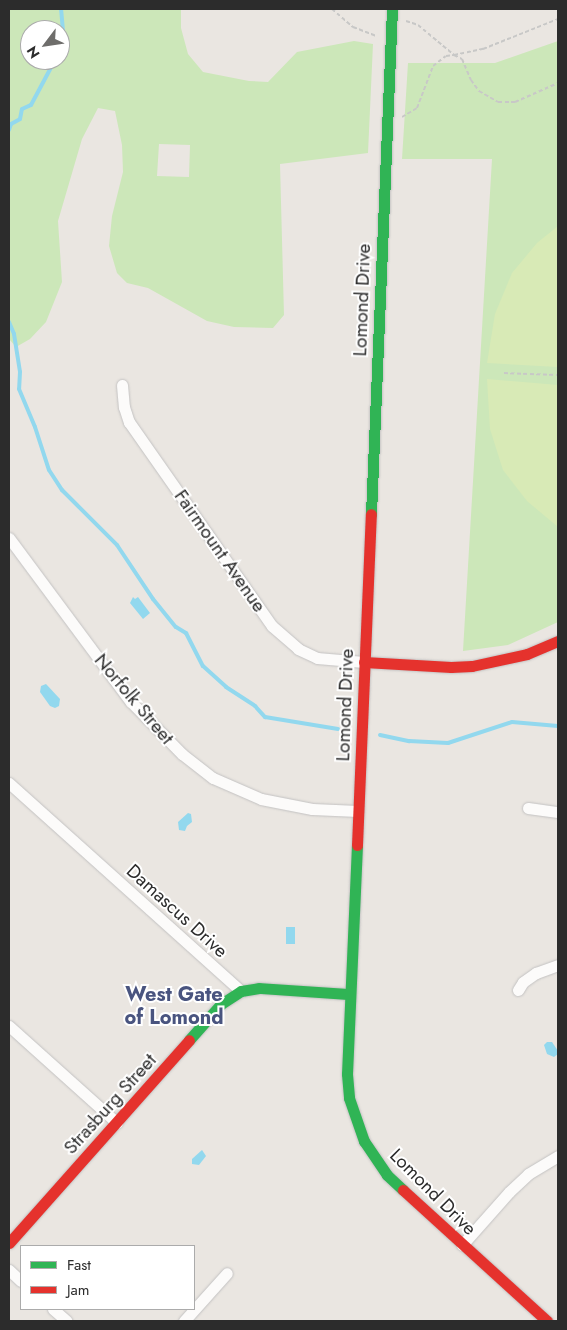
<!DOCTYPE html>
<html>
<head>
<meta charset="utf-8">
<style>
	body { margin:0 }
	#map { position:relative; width:567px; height:1330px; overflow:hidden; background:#eae6e1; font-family:Jost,sans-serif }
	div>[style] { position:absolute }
	.green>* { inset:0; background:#cce7b9 }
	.pitch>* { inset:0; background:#d8eab6 }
	.water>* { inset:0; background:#92d8ee; transform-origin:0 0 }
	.stream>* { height:4px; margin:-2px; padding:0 2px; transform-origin:2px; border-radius:2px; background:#92d8ee }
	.path>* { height:2px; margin-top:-1px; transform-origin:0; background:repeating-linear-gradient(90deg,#c8c8c7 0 4px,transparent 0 6.5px) }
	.roads { filter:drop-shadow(0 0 1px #c3c2c2) drop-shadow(0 0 1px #c3c2c2) }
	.street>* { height:11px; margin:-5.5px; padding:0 5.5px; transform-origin:5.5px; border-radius:5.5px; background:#fcfbfa }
	.fast>* { height:11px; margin:-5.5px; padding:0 5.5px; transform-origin:5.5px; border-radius:5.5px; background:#30b455 }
	.jam>* { height:11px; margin:-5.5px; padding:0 5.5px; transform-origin:5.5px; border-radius:5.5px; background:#e5322d }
	span { translate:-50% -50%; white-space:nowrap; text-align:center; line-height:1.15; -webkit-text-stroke:4px #fff; paint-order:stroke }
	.street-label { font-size:19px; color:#2c2c2c }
	.neighbourhood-label { font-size:20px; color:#49547f; font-weight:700 }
	.frame { position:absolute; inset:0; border:10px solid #2c2c2c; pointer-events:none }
	.legend { position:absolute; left:20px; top:1245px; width:175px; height:65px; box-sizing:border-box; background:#fff; border:1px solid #ababab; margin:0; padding:6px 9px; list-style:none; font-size:15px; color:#2c2c2c }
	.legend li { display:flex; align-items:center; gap:10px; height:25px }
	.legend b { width:25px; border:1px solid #ababab }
	.north { position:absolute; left:20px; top:20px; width:50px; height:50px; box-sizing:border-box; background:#fff; border:1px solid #ababab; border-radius:50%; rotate:239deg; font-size:14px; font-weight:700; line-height:20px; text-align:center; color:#2c2c2c }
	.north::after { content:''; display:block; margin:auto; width:18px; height:22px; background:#6e6d6b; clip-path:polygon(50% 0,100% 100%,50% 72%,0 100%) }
</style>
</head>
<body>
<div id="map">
	<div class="green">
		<i style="clip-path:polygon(evenodd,9px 9px,181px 9px,181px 28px,188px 54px,203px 72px,249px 81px,268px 82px,297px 52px,354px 41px,373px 44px,368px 153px,280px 164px,284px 315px,273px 328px,234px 327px,207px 321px,148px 288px,127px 283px,117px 273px,109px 246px,112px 216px,123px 172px,122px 145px,115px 111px,98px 108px,82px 139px,58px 221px,62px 282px,46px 322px,30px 339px,16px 347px,9px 339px,9px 9px,30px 30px,60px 30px,60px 60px,30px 60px,30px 30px,9px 9px,159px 144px,190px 145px,189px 177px,157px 176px,159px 144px)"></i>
		<i style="clip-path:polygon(558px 41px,558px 622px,508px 645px,463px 651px,492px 159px,402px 159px,408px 63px,495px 63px)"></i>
	</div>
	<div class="pitch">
		<i style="clip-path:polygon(558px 226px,558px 367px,487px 363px,495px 314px,512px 273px,537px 243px)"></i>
		<i style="clip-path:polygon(487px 379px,558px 385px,558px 527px,527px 501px,503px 470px,490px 429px)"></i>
	</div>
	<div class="water">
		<i style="clip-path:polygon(133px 597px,135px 599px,138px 597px,150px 613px,143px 619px,130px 603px)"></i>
		<i style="clip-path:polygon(46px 684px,60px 699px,59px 706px,55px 708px,50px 706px,40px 692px,41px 686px)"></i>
		<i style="clip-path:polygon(188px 813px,191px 814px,192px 822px,187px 826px,185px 831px,179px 830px,178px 822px)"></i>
		<i style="left:286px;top:927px;width:9px;height:17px"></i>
		<i style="clip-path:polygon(547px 1042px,552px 1042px,558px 1051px,558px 1054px,554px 1057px,547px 1054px,544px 1045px)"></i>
		<i style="clip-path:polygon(202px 1150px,206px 1156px,199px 1165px,192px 1164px,192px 1159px)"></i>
	</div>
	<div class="stream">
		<i style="left:60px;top:44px;width:13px;rotate:-77deg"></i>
		<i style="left:63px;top:31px;width:22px;rotate:-95deg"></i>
		<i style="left:9px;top:130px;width:6px;rotate:-72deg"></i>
		<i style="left:11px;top:124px;width:10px;rotate:-29deg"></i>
		<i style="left:20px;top:119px;width:10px;rotate:-79deg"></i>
		<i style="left:22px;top:109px;width:10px;rotate:-24deg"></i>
		<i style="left:31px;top:105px;width:51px;rotate:-61.9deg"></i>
		<i style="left:9px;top:322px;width:13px;rotate:67deg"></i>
		<i style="left:14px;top:334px;width:38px;rotate:81deg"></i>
		<i style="left:20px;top:372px;width:17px;rotate:93deg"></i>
		<i style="left:19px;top:389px;width:41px;rotate:67.2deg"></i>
		<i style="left:35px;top:427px;width:45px;rotate:72deg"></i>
		<i style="left:49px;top:470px;width:24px;rotate:57deg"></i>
		<i style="left:62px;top:490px;width:78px;rotate:45deg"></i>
		<i style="left:117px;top:545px;width:65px;rotate:56.3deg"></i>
		<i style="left:153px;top:599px;width:36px;rotate:51deg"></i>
		<i style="left:176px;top:627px;width:12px;rotate:31deg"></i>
		<i style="left:186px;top:633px;width:37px;rotate:63deg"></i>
		<i style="left:203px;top:666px;width:31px;rotate:42deg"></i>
		<i style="left:226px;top:687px;width:35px;rotate:33deg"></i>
		<i style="left:255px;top:706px;width:15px;rotate:48deg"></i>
		<i style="left:265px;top:717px;width:74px;rotate:9.3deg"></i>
		<i style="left:380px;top:735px;width:30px;rotate:12deg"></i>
		<i style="left:409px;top:741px;width:39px;rotate:3deg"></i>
		<i style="left:448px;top:743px;width:67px;rotate:-18.2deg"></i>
		<i style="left:512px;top:722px;width:46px;rotate:5deg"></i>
	</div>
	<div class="path">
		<i style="left:332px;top:9px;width:28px;rotate:41deg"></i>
		<i style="left:353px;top:27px;width:25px;rotate:21deg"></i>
		<i style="left:406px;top:21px;width:13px;rotate:18deg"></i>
		<i style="left:418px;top:25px;width:47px;rotate:39.8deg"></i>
		<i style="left:454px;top:55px;width:30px;rotate:-12deg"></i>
		<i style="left:483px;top:49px;width:81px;rotate:-21.8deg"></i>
		<i style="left:402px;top:117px;width:17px;rotate:-31deg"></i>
		<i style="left:417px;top:108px;width:45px;rotate:-69.1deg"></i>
		<i style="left:433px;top:66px;width:16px;rotate:-38deg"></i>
		<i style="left:446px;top:56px;width:8px;rotate:-7deg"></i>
		<i style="left:454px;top:55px;width:9px;rotate:27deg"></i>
		<i style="left:462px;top:59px;width:23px;rotate:67deg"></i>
		<i style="left:471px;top:80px;width:14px;rotate:54deg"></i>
		<i style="left:479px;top:91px;width:22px;rotate:30deg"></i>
		<i style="left:498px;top:102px;width:17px"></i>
		<i style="left:515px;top:102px;width:47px;rotate:-23.8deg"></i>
		<i style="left:504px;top:373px;width:54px;rotate:2.1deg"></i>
	</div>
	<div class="roads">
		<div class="street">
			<i style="left:122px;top:385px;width:22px;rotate:85deg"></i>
			<i style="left:124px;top:407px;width:16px;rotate:72deg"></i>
			<i style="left:129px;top:422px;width:249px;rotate:55deg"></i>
			<i style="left:272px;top:626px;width:35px;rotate:41deg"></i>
			<i style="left:298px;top:649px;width:21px;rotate:25deg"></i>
			<i style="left:317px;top:658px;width:47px;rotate:4.9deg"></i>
			<i style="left:9px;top:538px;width:204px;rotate:53.4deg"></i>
			<i style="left:131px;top:702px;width:73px;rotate:45.6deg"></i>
			<i style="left:182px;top:754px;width:39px;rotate:38deg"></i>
			<i style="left:213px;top:778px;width:52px;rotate:23.6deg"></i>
			<i style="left:261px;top:799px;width:52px;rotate:11.1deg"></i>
			<i style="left:312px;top:809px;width:46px;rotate:2.5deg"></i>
			<i style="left:9px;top:783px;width:312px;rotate:41.9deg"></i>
			<i style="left:528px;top:808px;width:30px;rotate:8deg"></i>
			<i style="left:518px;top:990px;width:9px;rotate:-58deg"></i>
			<i style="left:523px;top:982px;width:16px;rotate:-35deg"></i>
			<i style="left:536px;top:973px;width:23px;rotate:-20deg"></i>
			<i style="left:9px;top:1026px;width:145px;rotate:41.9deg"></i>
			<i style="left:462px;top:1245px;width:71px;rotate:-48.4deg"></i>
			<i style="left:509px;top:1192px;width:26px;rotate:-43deg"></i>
			<i style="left:528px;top:1174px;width:35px;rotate:-31deg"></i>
			<i style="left:9px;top:1270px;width:16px;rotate:43deg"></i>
			<i style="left:53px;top:1309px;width:18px;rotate:41deg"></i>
			<i style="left:184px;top:1321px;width:64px;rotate:-48.1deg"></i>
		</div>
		<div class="fast">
			<i style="left:371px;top:514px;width:505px;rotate:-87.62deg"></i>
			<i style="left:357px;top:845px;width:229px;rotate:92.5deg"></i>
			<i style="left:347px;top:1074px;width:24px;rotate:85deg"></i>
			<i style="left:349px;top:1098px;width:46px;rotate:70.8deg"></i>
			<i style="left:364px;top:1141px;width:41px;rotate:55.9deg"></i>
			<i style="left:387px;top:1175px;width:22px;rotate:43deg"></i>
			<i style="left:189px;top:1040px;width:48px;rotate:-48.4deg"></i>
			<i style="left:221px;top:1004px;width:24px;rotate:-33deg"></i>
			<i style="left:241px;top:991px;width:18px;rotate:-9deg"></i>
			<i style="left:259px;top:988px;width:91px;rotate:3.8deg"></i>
		</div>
		<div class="jam">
			<i style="left:364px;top:662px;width:87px;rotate:3.3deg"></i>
			<i style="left:451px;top:667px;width:21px;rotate:-3deg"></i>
			<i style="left:472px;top:666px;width:56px;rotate:-12.3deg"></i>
			<i style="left:527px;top:654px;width:34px;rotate:-23deg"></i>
			<i style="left:357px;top:845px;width:331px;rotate:-87.6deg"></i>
			<i style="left:403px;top:1190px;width:195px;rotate:42.3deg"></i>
			<i style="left:9px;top:1243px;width:271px;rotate:-48.4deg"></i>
		</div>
	</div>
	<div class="street-label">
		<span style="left:362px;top:300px;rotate:-88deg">Lomond Drive</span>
		<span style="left:220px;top:551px;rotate:55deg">Fairmount Avenue</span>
		<span style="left:134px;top:699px;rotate:50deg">Norfolk Street</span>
		<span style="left:345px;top:705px;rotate:-88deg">Lomond Drive</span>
		<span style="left:177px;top:911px;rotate:42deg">Damascus Drive</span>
		<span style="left:110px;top:1104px;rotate:-48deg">Strasburg Street</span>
		<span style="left:433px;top:1192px;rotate:45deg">Lomond Drive</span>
	</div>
	<div class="neighbourhood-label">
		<span style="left:174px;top:1006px">West Gate<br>of Lomond</span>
	</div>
	<div class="frame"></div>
	<ul class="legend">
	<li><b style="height:6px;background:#30b455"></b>Fast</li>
	<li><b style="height:6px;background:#e5322d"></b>Jam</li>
	</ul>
	<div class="north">N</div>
</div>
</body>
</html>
